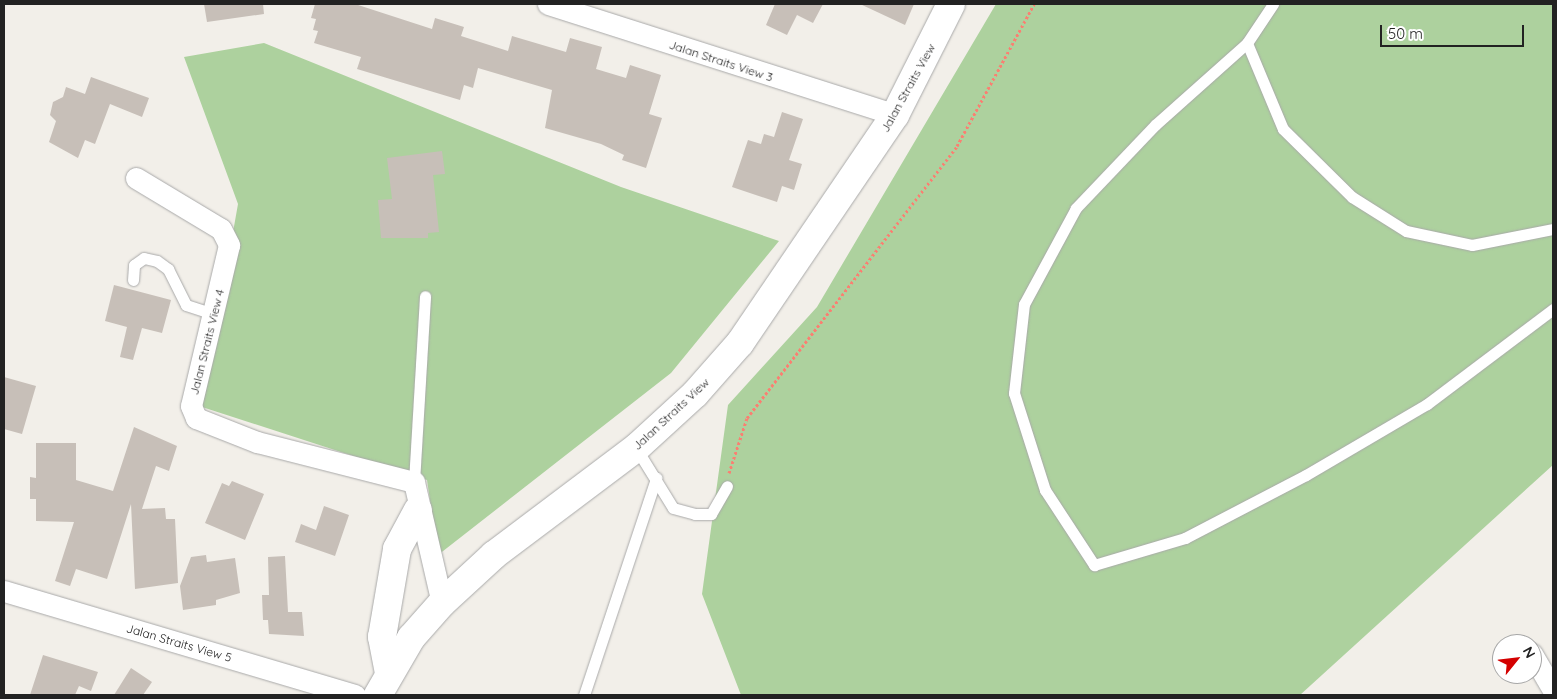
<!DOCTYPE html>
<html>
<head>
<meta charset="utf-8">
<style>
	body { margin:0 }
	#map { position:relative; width:1557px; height:699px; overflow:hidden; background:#f2efe9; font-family:Quicksand,sans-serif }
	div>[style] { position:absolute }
	.forest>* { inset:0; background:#add19e }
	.building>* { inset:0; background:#c7bfb8 }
	.path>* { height:3px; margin-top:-1.5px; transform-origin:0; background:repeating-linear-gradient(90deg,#fa8072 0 2.5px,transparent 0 5px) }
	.roads { filter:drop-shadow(0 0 1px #a9a9a9) drop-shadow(0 0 1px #a9a9a9) }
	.service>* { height:11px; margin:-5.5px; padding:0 5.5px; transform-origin:5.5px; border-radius:5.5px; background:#fff }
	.minor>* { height:21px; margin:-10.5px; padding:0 10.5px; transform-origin:10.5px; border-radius:10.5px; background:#fff }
	.tertiary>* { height:28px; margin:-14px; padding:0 14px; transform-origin:14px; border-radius:14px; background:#fff }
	span { translate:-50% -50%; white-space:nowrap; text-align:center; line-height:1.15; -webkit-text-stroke:4.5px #fff; paint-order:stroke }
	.street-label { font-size:12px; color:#222 }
	.frame { position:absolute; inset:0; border:5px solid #222; pointer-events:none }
	.north { position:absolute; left:1492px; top:634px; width:50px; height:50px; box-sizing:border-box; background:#fff; border:1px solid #a7a7a7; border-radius:50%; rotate:61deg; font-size:14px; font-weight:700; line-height:20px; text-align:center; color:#222 }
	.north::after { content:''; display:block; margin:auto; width:18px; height:22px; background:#d40000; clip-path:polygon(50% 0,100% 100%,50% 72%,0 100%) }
	.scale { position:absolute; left:1380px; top:25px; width:144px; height:22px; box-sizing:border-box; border:2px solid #222; border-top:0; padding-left:6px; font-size:15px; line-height:18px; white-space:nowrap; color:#222; -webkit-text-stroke:4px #fff; paint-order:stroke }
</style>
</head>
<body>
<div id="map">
	<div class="forest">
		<i style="clip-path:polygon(996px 4px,1553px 4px,1553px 465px,1300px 695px,741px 695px,702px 594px,728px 405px,817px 307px)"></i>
		<i style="clip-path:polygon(264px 43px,621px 187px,779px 241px,671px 373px,438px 555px,427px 480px,202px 407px,238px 204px,184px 57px)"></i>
	</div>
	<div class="building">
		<i style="clip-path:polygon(204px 4px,263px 4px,264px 14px,207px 22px)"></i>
		<i style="clip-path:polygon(315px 4px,355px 4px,432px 29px,435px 18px,464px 27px,461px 36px,508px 51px,512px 36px,566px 52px,570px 38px,602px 47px,596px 69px,626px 78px,630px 65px,661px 75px,649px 114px,662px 118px,646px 168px,622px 160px,624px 155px,601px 144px,545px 128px,552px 90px,478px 68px,473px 88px,464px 85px,460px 100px,357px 69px,361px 57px,314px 43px,318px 31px,313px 30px,316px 19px,311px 18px)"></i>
		<i style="clip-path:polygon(775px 4px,823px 4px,813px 23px,797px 15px,787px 35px,766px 25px)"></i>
		<i style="clip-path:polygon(860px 4px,914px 4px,905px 25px)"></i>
		<i style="clip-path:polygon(91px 77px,149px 98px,142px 117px,110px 104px,95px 144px,85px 140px,78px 158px,49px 142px,56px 121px,50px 115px,53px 102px,63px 97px,66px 87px,85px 94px)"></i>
		<i style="clip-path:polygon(782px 112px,803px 119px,789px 160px,802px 164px,794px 190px,782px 186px,777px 202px,732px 187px,748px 140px,761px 144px,764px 134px,774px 137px)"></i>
		<i style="clip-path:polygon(442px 151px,445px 174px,433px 175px,439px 232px,428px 233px,428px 238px,381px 238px,378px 200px,392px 199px,387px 158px)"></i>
		<i style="clip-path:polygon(114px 285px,171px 300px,162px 333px,142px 328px,133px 360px,120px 357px,127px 327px,105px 321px)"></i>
		<i style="clip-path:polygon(4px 377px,36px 386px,22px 434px,4px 429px)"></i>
		<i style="clip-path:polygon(134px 427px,177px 446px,169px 471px,156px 466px,142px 509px,165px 508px,166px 519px,175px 519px,178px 583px,135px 589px,131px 504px,107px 579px,76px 569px,70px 586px,55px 581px,74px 522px,36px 521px,36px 499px,30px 499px,30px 477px,36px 478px,36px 443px,76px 443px,76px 480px,113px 491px)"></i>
		<i style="clip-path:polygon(232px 481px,264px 494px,245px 540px,205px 523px,222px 483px,229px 486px)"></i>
		<i style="clip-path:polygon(324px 506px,349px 515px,335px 556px,295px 542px,301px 524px,316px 530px)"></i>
		<i style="clip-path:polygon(206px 555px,207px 562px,235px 558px,240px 593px,216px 600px,216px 605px,183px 610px,180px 586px,191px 557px)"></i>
		<i style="clip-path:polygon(285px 556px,288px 612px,302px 612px,304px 636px,269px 634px,268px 620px,263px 620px,262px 595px,269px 595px,268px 557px)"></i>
		<i style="clip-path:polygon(43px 655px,98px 672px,91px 691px,79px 686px,75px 695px,30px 695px)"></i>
		<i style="clip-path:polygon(131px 668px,152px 682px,143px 695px,114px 695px)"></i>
	</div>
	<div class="path">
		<i style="left:729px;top:473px;width:58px;rotate:-71.9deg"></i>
		<i style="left:747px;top:418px;width:344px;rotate:-52.3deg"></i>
		<i style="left:957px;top:146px;width:162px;rotate:-61.5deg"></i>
	</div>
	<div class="roads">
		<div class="service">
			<i style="left:1273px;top:4px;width:47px;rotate:123.7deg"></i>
			<i style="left:1247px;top:43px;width:123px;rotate:138.3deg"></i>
			<i style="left:1155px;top:125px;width:115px;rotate:133.6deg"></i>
			<i style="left:1076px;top:208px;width:109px;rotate:118.4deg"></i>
			<i style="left:1024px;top:304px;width:90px;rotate:96.4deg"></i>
			<i style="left:1014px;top:393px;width:102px;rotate:72.3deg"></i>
			<i style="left:1045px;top:490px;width:90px;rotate:56.8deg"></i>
			<i style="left:1094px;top:565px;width:95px;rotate:-16.5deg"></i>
			<i style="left:1185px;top:538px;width:136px;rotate:-27.5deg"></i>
			<i style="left:1306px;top:475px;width:140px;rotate:-30.4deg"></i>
			<i style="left:1427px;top:404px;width:158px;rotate:-37deg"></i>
			<i style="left:1247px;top:43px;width:93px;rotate:67.3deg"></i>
			<i style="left:1283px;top:129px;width:97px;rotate:44.6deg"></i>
			<i style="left:1352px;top:197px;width:64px;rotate:32.2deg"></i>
			<i style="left:1406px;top:231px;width:67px;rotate:12deg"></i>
			<i style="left:1472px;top:245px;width:83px;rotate:-11.2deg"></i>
			<i style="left:133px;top:280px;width:15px;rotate:-86deg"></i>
			<i style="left:134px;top:265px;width:12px;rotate:-35deg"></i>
			<i style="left:144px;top:258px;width:13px;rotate:13deg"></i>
			<i style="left:157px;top:261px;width:14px;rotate:36deg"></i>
			<i style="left:168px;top:269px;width:40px;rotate:63.4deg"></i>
			<i style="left:186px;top:305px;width:29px;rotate:18deg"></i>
			<i style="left:636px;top:448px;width:70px;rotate:58.3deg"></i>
			<i style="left:673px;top:508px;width:23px;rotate:15deg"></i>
			<i style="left:695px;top:514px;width:16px"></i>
			<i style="left:711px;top:514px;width:32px;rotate:-60deg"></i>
			<i style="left:414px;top:482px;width:186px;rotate:-86.6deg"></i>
			<i style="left:584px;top:695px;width:229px;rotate:-71.6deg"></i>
		</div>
		<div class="minor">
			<i style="left:548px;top:4px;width:364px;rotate:17.7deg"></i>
			<i style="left:136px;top:178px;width:99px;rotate:31deg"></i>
			<i style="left:221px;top:229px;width:18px;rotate:63deg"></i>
			<i style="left:229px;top:245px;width:165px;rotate:103.3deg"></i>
			<i style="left:191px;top:406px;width:13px;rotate:67deg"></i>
			<i style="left:196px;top:418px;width:66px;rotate:21.5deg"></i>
			<i style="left:257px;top:442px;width:162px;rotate:14.3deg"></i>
			<i style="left:414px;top:482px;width:124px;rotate:77deg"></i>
			<i style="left:4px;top:591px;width:366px;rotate:16.5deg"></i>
			<i style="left:1532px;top:654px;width:42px;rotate:59.7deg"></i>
		</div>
		<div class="tertiary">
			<i style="left:389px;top:673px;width:37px;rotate:-101deg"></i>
			<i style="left:382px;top:637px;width:89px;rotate:-80.3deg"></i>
			<i style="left:397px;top:549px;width:44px;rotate:-61.7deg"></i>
			<i style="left:378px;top:695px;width:66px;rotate:-59.9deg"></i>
			<i style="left:411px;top:638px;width:47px;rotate:-48.5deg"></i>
			<i style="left:442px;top:603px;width:71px;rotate:-42.7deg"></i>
			<i style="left:494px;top:555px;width:178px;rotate:-37deg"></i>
			<i style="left:636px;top:448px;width:80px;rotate:-42.5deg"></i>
			<i style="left:695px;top:394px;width:68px;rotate:-48.6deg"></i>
			<i style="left:740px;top:343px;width:276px;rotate:-55.8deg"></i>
			<i style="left:895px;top:115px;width:124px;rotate:-63.2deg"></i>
		</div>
	</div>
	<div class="street-label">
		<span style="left:721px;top:61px;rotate:18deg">Jalan Straits View 3</span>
		<span style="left:908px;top:88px;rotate:-61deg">Jalan Straits View</span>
		<span style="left:207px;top:342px;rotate:-76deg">Jalan Straits View 4</span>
		<span style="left:671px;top:414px;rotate:-43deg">Jalan Straits View</span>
		<span style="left:179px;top:643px;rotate:16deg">Jalan Straits View 5</span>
	</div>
	<div class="frame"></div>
	<div class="north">N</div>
	<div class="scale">50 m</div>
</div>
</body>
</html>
